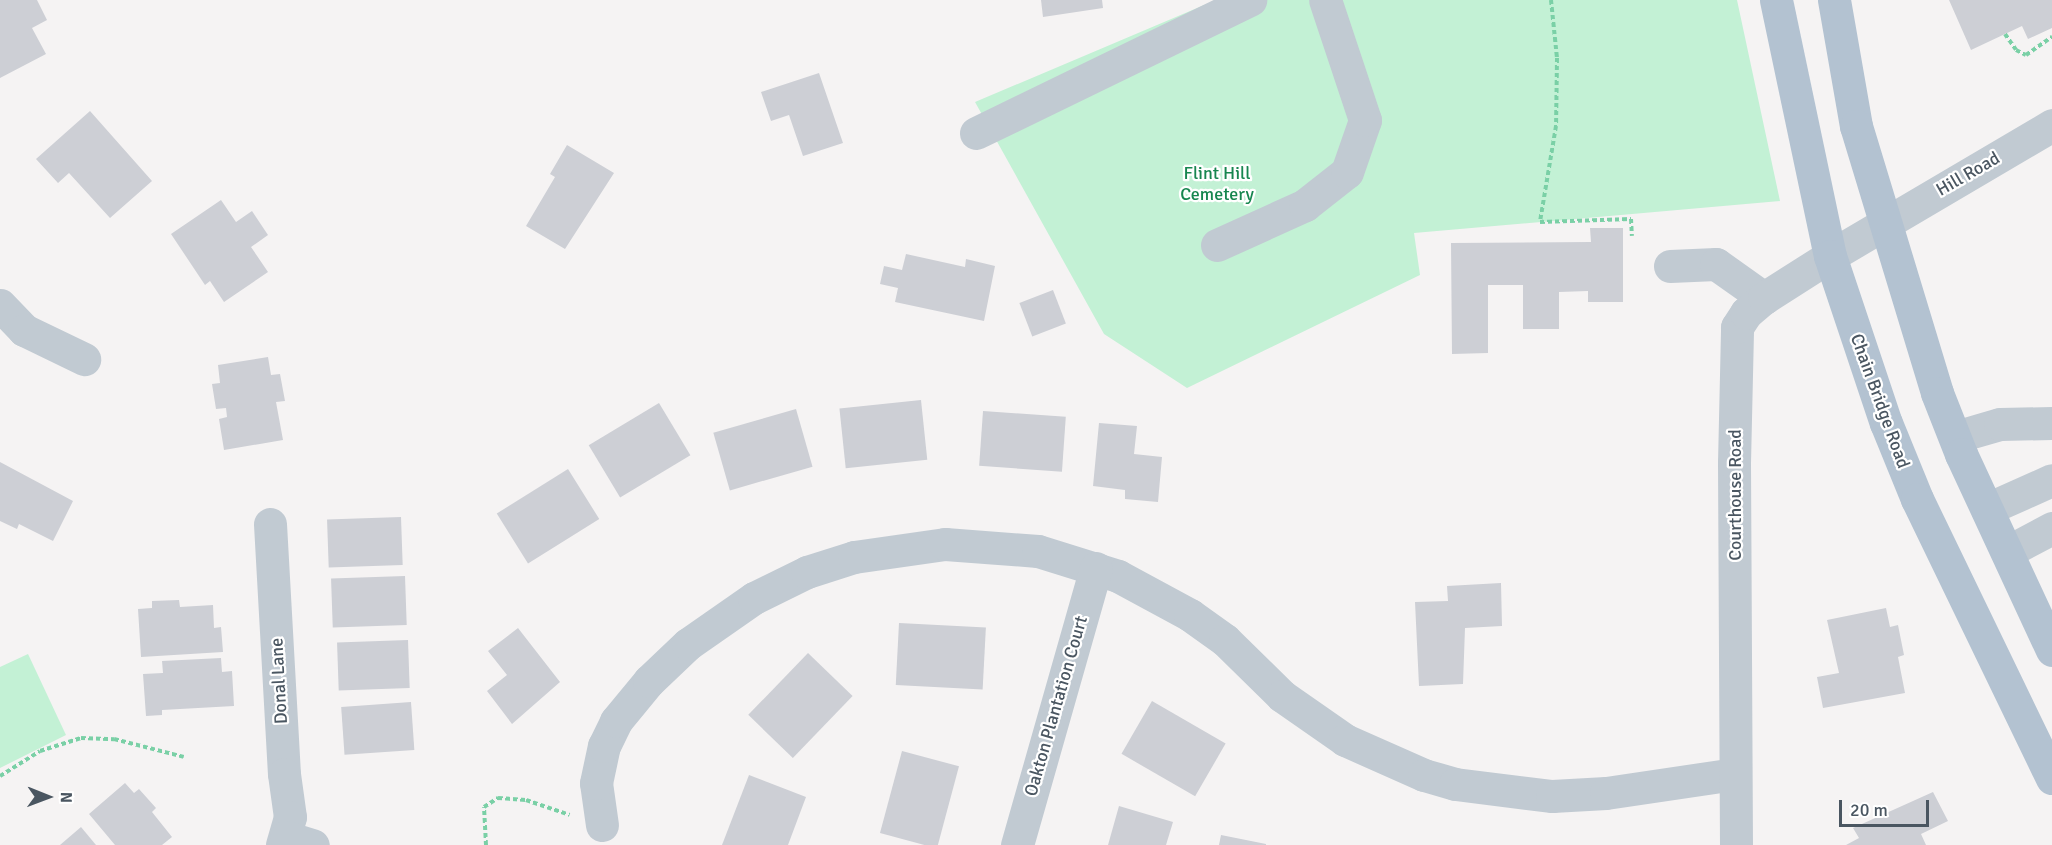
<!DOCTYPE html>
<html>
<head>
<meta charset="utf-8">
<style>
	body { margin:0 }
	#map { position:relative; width:2052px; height:845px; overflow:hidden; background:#f5f3f3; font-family:Signika,sans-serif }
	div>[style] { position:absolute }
	.green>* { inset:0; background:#c3f1d5 }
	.building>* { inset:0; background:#cdcfd5; transform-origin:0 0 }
	.path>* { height:4px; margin-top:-2px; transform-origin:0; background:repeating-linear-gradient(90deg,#7ad0a6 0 4.5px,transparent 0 7.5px) }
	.minor>* { height:33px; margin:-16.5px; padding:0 16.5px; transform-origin:16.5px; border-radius:16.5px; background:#c1cad2 }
	.major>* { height:33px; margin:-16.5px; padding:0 16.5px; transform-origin:16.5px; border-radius:16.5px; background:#b3c2d1 }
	span { translate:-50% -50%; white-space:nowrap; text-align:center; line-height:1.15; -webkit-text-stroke:4.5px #fff; paint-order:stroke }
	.park-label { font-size:18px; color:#17864f }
	.street-label { font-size:18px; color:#4a5661 }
	.north { position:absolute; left:18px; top:767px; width:60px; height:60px; -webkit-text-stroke:4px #fff; paint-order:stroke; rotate:91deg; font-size:16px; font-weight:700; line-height:24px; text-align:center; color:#4a5661 }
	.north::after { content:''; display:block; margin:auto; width:21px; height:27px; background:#4a5661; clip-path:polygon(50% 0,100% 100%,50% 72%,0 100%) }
	.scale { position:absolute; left:1839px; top:800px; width:90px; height:27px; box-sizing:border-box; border:3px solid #4a5661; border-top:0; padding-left:8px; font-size:18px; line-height:21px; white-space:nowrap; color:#4a5661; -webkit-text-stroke:4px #fff; paint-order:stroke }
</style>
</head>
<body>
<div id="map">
	<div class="green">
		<i style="clip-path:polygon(1216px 0,1737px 0,1780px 201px,1414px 233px,1420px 275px,1187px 388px,1104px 334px,975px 102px)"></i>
		<i style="clip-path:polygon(28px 654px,66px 735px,0 768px,0 667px)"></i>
	</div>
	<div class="building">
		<i style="clip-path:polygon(0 0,37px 0,47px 20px,32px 28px,46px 54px,0 78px)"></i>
		<i style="clip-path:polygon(1041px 0,1102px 0,1103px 8px,1043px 17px)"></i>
		<i style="clip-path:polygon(1949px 0,2052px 0,2052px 28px,2028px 39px,2022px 26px,1971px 50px)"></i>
		<i style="clip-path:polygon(819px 73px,843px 143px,803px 156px,789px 115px,771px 121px,761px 92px)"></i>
		<i style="clip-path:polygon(90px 111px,152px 181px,110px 218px,69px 173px,58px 183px,36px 159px)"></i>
		<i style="clip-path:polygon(567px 145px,614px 173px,565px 249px,526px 226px,555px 177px,550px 174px)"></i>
		<i style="clip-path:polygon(221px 200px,236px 222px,252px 211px,268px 235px,251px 247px,268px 272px,224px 302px,210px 281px,205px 285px,171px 234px)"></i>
		<i style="clip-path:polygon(1590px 228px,1623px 228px,1623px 302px,1588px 302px,1588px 291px,1559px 292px,1559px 329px,1523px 329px,1523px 285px,1488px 285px,1488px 353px,1452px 354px,1451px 243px,1591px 242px)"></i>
		<i style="clip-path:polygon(906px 254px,965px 267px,966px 259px,995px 266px,984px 321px,895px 302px,898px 288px,880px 284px,884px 266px,902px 270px)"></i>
		<i style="left:1053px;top:290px;width:36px;height:36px;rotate:69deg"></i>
		<i style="clip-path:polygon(268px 357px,271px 375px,280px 374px,285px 401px,276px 402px,283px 440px,224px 450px,219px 419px,227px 417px,226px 408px,216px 409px,212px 384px,220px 383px,218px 365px)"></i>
		<i style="left:921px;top:400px;width:60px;height:82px;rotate:84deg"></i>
		<i style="left:659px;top:403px;width:61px;height:82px;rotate:59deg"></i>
		<i style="left:796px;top:409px;width:60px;height:86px;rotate:74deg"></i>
		<i style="left:983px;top:411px;width:83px;height:55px;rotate:4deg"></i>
		<i style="clip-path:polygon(1099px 423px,1137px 426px,1134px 454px,1162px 457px,1158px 502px,1125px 499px,1125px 490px,1093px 486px)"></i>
		<i style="clip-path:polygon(0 462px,73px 501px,53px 541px,19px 524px,17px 529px,0 521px)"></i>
		<i style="left:568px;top:469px;width:59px;height:84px;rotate:58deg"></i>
		<i style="left:401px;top:517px;width:48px;height:74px;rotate:88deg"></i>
		<i style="left:405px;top:576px;width:49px;height:74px;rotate:88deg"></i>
		<i style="clip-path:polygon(1501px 583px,1502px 626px,1465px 628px,1463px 684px,1419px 686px,1415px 602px,1448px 601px,1447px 586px)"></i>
		<i style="clip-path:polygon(179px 600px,180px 607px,213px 605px,214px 628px,221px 627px,223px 652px,141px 657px,138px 609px,152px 608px,152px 601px)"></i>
		<i style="clip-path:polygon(1886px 608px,1890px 627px,1898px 625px,1904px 655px,1898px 657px,1905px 693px,1823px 708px,1817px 677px,1839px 673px,1827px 620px)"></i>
		<i style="left:899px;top:623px;width:87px;height:62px;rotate:3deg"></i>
		<i style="clip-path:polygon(518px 628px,560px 682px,512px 724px,487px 691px,507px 675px,488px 651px)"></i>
		<i style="left:408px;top:640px;width:48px;height:71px;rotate:88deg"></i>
		<i style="left:808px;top:653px;width:62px;height:86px;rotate:44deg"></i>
		<i style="clip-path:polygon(221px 658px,222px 672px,232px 671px,234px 706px,162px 710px,162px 715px,146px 716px,143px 674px,163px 673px,162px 661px)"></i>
		<i style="left:1152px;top:701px;width:85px;height:61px;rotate:30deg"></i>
		<i style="left:411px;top:702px;width:48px;height:70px;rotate:86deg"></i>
		<i style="left:902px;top:751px;width:59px;height:85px;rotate:15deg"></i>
		<i style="clip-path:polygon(749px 775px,806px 797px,788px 845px,722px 845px)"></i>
		<i style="clip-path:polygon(125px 783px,134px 793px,139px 789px,156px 808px,152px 812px,172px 837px,162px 845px,115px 845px,89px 814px)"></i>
		<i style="clip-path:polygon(1933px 792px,1948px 821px,1921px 834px,1926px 845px,1846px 845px,1859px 838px,1853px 828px)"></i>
		<i style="clip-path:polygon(1119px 806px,1173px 822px,1166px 845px,1108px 845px)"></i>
		<i style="clip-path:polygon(81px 827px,96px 845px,60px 845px)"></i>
		<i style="clip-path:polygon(1221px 835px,1266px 844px,1266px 845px,1219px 845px)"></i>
	</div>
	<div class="path">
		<i style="left:1551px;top:0;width:58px;rotate:84.1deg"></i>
		<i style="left:1557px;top:58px;width:68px;rotate:90.8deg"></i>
		<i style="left:1556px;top:126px;width:97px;rotate:99.5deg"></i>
		<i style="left:1540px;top:222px;width:91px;rotate:-1.9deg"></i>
		<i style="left:1631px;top:219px;width:17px;rotate:87deg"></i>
		<i style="left:2005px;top:34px;width:19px;rotate:55deg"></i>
		<i style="left:2016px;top:50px;width:11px;rotate:27deg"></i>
		<i style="left:2026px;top:55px;width:32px;rotate:-35deg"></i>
		<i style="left:0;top:776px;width:47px;rotate:-32deg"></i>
		<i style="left:40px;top:751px;width:43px;rotate:-17.6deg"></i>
		<i style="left:81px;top:738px;width:33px;rotate:2deg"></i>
		<i style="left:114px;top:739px;width:72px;rotate:14.4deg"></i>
		<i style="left:486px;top:845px;width:38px;rotate:-93deg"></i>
		<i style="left:484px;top:807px;width:17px;rotate:-33deg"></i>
		<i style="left:498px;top:798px;width:28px;rotate:4deg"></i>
		<i style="left:526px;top:800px;width:46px;rotate:18.8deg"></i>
	</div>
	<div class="minor">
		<i style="left:976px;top:133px;width:305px;rotate:-25.9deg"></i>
		<i style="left:1217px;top:245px;width:97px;rotate:-24.4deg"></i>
		<i style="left:1305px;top:205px;width:53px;rotate:-38.2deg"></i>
		<i style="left:1347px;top:172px;width:55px;rotate:-70.9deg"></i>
		<i style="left:1365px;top:120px;width:126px;rotate:-108.4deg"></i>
		<i style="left:1670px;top:266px;width:46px;rotate:-2.5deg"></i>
		<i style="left:1716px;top:264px;width:59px;rotate:35.3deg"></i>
		<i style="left:0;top:305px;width:35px;rotate:46deg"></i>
		<i style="left:24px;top:330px;width:67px;rotate:25.8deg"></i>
		<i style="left:1955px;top:437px;width:47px;rotate:-16.1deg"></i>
		<i style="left:2000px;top:424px;width:52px;rotate:-1.1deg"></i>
		<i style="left:1987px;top:509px;width:71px;rotate:-24deg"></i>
		<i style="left:270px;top:524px;width:250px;rotate:86.8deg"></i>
		<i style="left:284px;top:774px;width:43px;rotate:82.1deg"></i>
		<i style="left:290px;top:817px;width:29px;rotate:106deg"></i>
		<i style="left:2007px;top:552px;width:51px;rotate:-28.1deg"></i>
		<i style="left:602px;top:825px;width:42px;rotate:-98.1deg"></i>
		<i style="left:596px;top:783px;width:38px;rotate:-78deg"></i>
		<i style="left:604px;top:746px;width:28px;rotate:-64deg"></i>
		<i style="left:616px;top:721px;width:52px;rotate:-50.5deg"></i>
		<i style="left:649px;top:681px;width:54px;rotate:-43.5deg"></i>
		<i style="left:688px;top:644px;width:80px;rotate:-34.9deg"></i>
		<i style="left:754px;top:598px;width:59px;rotate:-26.1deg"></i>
		<i style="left:807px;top:572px;width:49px;rotate:-17.7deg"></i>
		<i style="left:854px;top:557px;width:92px;rotate:-8.1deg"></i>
		<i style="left:945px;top:544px;width:93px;rotate:4.3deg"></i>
		<i style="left:1038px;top:551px;width:84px;rotate:17.4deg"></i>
		<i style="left:1118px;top:576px;width:82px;rotate:28.4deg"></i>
		<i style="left:1190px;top:615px;width:43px;rotate:35.5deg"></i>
		<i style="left:1225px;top:640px;width:80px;rotate:44.5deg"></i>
		<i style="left:1282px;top:696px;width:77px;rotate:34.9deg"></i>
		<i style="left:1345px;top:740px;width:86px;rotate:23.9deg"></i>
		<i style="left:1424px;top:775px;width:32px;rotate:16deg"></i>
		<i style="left:1455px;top:784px;width:98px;rotate:7.1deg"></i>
		<i style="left:1552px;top:796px;width:54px;rotate:-3.2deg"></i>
		<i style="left:1606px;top:793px;width:130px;rotate:-8.4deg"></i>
		<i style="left:286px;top:837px;width:28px;rotate:17deg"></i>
		<i style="left:1017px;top:845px;width:288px;rotate:-74.1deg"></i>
		<i style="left:1736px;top:845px;width:382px;rotate:-90.3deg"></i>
		<i style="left:1734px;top:463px;width:136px;rotate:-88.7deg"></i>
		<i style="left:1737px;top:327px;width:17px;rotate:-57deg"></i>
		<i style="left:1746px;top:313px;width:23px;rotate:-40deg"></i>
		<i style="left:1764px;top:298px;width:78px;rotate:-32.5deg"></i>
		<i style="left:1830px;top:256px;width:258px;rotate:-30.5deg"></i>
	</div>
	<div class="major">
		<i style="left:1776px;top:0;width:262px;rotate:78.1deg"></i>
		<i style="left:1830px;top:256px;width:176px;rotate:71.5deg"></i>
		<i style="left:1886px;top:423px;width:82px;rotate:67.8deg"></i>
		<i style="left:1917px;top:499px;width:310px;rotate:64.2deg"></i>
		<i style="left:1834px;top:0;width:128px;rotate:80.1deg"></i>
		<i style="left:1856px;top:126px;width:279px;rotate:73.1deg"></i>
		<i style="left:1937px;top:393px;width:66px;rotate:68.5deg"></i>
		<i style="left:1961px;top:454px;width:216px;rotate:65.1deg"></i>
	</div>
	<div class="park-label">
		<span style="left:1217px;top:184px">Flint Hill<br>Cemetery</span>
	</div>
	<div class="street-label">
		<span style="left:1968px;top:174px;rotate:-30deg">Hill Road</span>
		<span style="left:1880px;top:401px;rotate:70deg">Chain Bridge Road</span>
		<span style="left:1735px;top:495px;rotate:-90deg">Courthouse Road</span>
		<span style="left:279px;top:681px;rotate:-93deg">Donal Lane</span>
		<span style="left:1056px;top:706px;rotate:-74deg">Oakton Plantation Court</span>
	</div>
	<div class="north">N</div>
	<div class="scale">20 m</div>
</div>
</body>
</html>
